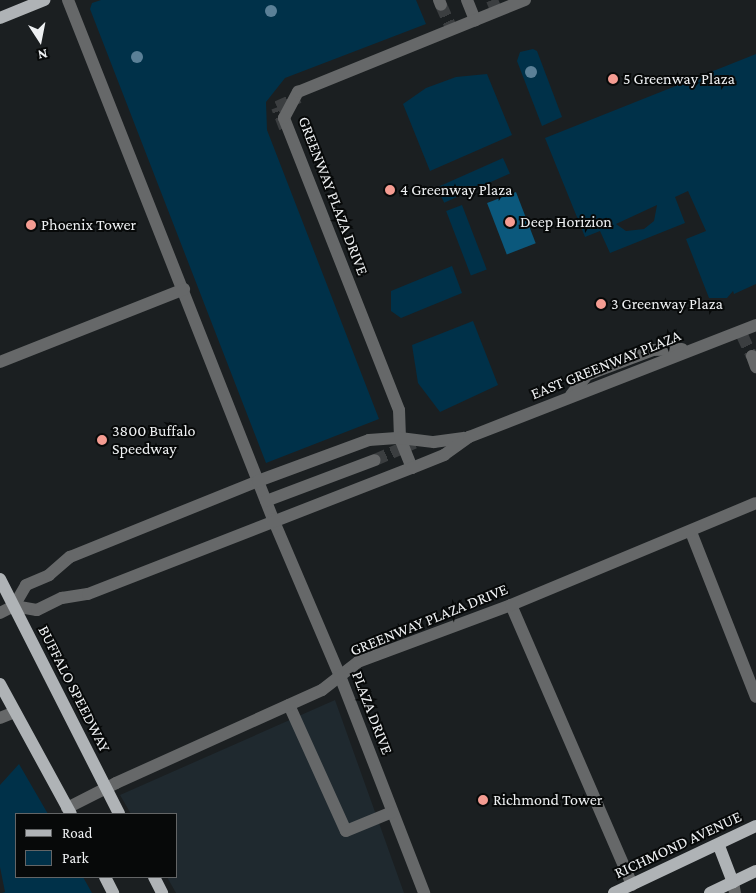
<!DOCTYPE html>
<html>
<head>
<meta charset="utf-8">
<style>
	body { margin:0 }
	#map { position:relative; width:756px; height:893px; overflow:hidden; background:#1b1f21; font-family:"Crimson Pro",serif }
	div>[style] { position:absolute }
	.built>* { inset:0; background:#1f292f }
	.green>* { inset:0; background:#003149; transform-origin:0 0 }
	.water>* { inset:0; background:#0b587c; transform-origin:0 0 }
	.minor-tunnel>* { height:12px; margin-top:-6px; transform-origin:0; background:repeating-linear-gradient(90deg,#3b3e40 0 12px,transparent 0 18px) }
	.minor>* { height:12px; margin:-6px; padding:0 6px; transform-origin:6px; border-radius:6px; background:#666869 }
	.major>* { height:12px; margin:-6px; padding:0 6px; transform-origin:6px; border-radius:6px; background:#afb3b6 }
	.trees>* { width:12px; height:12px; margin:-6px; border-radius:50%; background:#5b8097 }
	.dots>* { width:14px; height:14px; translate:-50% -50%; box-sizing:border-box; border:2px solid #070909; border-radius:50% }
	span { translate:-50% -50%; white-space:nowrap; text-align:center; line-height:1.15; -webkit-text-stroke:4px #070909; paint-order:stroke }
	.poi-label { font-size:16px; color:#eef0f2 }
	.left { translate:0 -50%; text-align:left }
	.street-label { font-size:16px; color:#eef0f2 }
	.legend { position:absolute; left:15px; top:813px; width:162px; height:65px; box-sizing:border-box; background:#070909; border:1px solid #636566; margin:0; padding:6px 9px; list-style:none; font-size:15px; color:#eef0f2 }
	.legend li { display:flex; align-items:center; gap:10px; height:25px }
	.legend b { width:25px; border:1px solid #636566 }
	.north { position:absolute; left:15px; top:15px; width:50px; height:50px; -webkit-text-stroke:4px #070909; paint-order:stroke; rotate:169deg; font-size:14px; font-weight:700; line-height:20px; text-align:center; color:#eef0f2 }
	.north::after { content:''; display:block; margin:auto; width:18px; height:22px; background:#eef0f2; clip-path:polygon(50% 0,100% 100%,50% 72%,0 100%) }
</style>
</head>
<body>
<div id="map">
	<div class="built">
		<i style="clip-path:polygon(335px 700px,404px 893px,176px 893px,167px 877px,176px 877px,176px 814px,131px 814px,120px 795px)"></i>
	</div>
	<div class="green">
		<i style="clip-path:polygon(101px 0,416px 0,426px 24px,285px 78px,266px 102px,267px 130px,379px 419px,266px 463px,90px 9px,92px 3px)"></i>
		<i style="clip-path:polygon(533px 49px,537px 51px,562px 117px,542px 126px,517px 61px,520px 52px)"></i>
		<i style="clip-path:polygon(evenodd,756px 54px,756px 284px,734px 294px,733px 291px,727px 298px,709px 298px,686px 239px,706px 231px,688px 191px,675px 197px,685px 223px,610px 253px,600px 231px,585px 237px,545px 138px,756px 54px,657px 205px,654px 221px,644px 229px,626px 231px,616px 224px,657px 205px)"></i>
		<i style="clip-path:polygon(487px 74px,512px 135px,430px 171px,403px 104px,426px 88px,456px 77px)"></i>
		<i style="left:503px;top:158px;width:17px;height:72px;rotate:66deg"></i>
		<i style="left:462px;top:205px;width:69px;height:17px;rotate:69deg"></i>
		<i style="clip-path:polygon(452px 266px,462px 293px,401px 318px,391px 311px,391px 291px)"></i>
		<i style="clip-path:polygon(473px 321px,498px 385px,440px 412px,418px 383px,412px 345px)"></i>
		<i style="clip-path:polygon(19px 764px,48px 814px,16px 814px,16px 877px,83px 877px,92px 893px,2px 893px,5px 892px,0 867px,0 785px)"></i>
	</div>
	<div class="water">
		<i style="left:516px;top:192px;width:55px;height:31px;rotate:69deg"></i>
	</div>
	<div class="minor-tunnel">
		<i style="left:492px;top:0;width:16px;rotate:68deg"></i>
		<i style="left:441px;top:5px;width:30px;rotate:66deg"></i>
		<i style="left:285px;top:128px;width:22px;rotate:-111deg"></i>
		<i style="left:277px;top:107px;width:24px;rotate:-24deg"></i>
		<i style="left:742px;top:335px;width:23px;rotate:65deg"></i>
		<i style="left:375px;top:460px;width:43px;rotate:-23.6deg"></i>
	</div>
	<div class="minor">
		<i style="left:68px;top:0;width:558px;rotate:68.45deg"></i>
		<i style="left:273px;top:519px;width:171px;rotate:66.9deg"></i>
		<i style="left:340px;top:676px;width:233px;rotate:68.8deg"></i>
		<i style="left:439px;top:0;width:5px;rotate:68deg"></i>
		<i style="left:467px;top:0;width:22px;rotate:68deg"></i>
		<i style="left:752px;top:356px;width:12px;rotate:70deg"></i>
		<i style="left:0;top:362px;width:198px;rotate:-21.6deg"></i>
		<i style="left:571px;top:395px;width:26px;rotate:-51deg"></i>
		<i style="left:587px;top:375px;width:71px;rotate:-20.7deg"></i>
		<i style="left:653px;top:350px;width:29px;rotate:-2deg"></i>
		<i style="left:412px;top:468px;width:32px;rotate:-112deg"></i>
		<i style="left:400px;top:438px;width:28px;rotate:-92deg"></i>
		<i style="left:399px;top:410px;width:314px;rotate:-111.5deg"></i>
		<i style="left:284px;top:118px;width:30px;rotate:-62deg"></i>
		<i style="left:298px;top:92px;width:245px;rotate:-22.1deg"></i>
		<i style="left:266px;top:501px;width:116px;rotate:-20.6deg"></i>
		<i style="left:691px;top:532px;width:177px;rotate:68.5deg"></i>
		<i style="left:511px;top:605px;width:305px;rotate:66.6deg"></i>
		<i style="left:14px;top:606px;width:24px;rotate:-60deg"></i>
		<i style="left:26px;top:585px;width:25px;rotate:-23deg"></i>
		<i style="left:49px;top:575px;width:28px;rotate:-41deg"></i>
		<i style="left:70px;top:557px;width:203px;rotate:-22deg"></i>
		<i style="left:258px;top:481px;width:118px;rotate:-20.3deg"></i>
		<i style="left:369px;top:440px;width:31px;rotate:-4deg"></i>
		<i style="left:400px;top:438px;width:34px;rotate:7deg"></i>
		<i style="left:434px;top:442px;width:30px;rotate:-8deg"></i>
		<i style="left:0;top:613px;width:16px;rotate:-27deg"></i>
		<i style="left:14px;top:606px;width:23px;rotate:10deg"></i>
		<i style="left:37px;top:610px;width:28px;rotate:-26deg"></i>
		<i style="left:62px;top:598px;width:26px;rotate:-9deg"></i>
		<i style="left:88px;top:594px;width:348px;rotate:-21.3deg"></i>
		<i style="left:412px;top:468px;width:35px;rotate:-22deg"></i>
		<i style="left:444px;top:455px;width:31px;rotate:-36deg"></i>
		<i style="left:469px;top:437px;width:308px;rotate:-21.3deg"></i>
		<i style="left:289px;top:705px;width:138px;rotate:65.7deg"></i>
		<i style="left:346px;top:831px;width:50px;rotate:-22.4deg"></i>
		<i style="left:0;top:718px;width:16px;rotate:-22deg"></i>
		<i style="left:67px;top:808px;width:55px;rotate:-27deg"></i>
		<i style="left:116px;top:783px;width:226px;rotate:-24.3deg"></i>
		<i style="left:322px;top:690px;width:46px;rotate:-37.9deg"></i>
		<i style="left:358px;top:662px;width:163px;rotate:-20.4deg"></i>
		<i style="left:511px;top:605px;width:265px;rotate:-22.6deg"></i>
		<i style="left:733px;top:882px;width:11px;rotate:80deg"></i>
	</div>
	<div class="major">
		<i style="left:0;top:18px;width:48px;rotate:-22.2deg"></i>
		<i style="left:0;top:579px;width:263px;rotate:63.1deg"></i>
		<i style="left:0;top:684px;width:148px;rotate:61.4deg"></i>
		<i style="left:719px;top:846px;width:39px;rotate:69deg"></i>
		<i style="left:105px;top:877px;width:18px;rotate:63deg"></i>
		<i style="left:154px;top:877px;width:18px;rotate:63deg"></i>
		<i style="left:614px;top:893px;width:157px;rotate:-25.3deg"></i>
		<i style="left:710px;top:893px;width:51px;rotate:-25.6deg"></i>
	</div>
	<div class="trees">
		<i style="left:271px;top:11px"></i>
		<i style="left:137px;top:57px"></i>
		<i style="left:531px;top:72px"></i>
	</div>
	<div class="dots">
		<i style="left:613px;top:79px;background:#f59c92"></i>
		<i style="left:390px;top:190px;background:#f59c92"></i>
		<i style="left:510px;top:222px;background:#f59c92"></i>
		<i style="left:31px;top:225px;background:#f59c92"></i>
		<i style="left:601px;top:304px;background:#f59c92"></i>
		<i style="left:102px;top:440px;background:#f59c92"></i>
		<i style="left:483px;top:800px;background:#f59c92"></i>
	</div>
	<div class="poi-label">
		<span class="left" style="left:623px;top:79px">5 Greenway Plaza</span>
		<span class="left" style="left:400px;top:190px">4 Greenway Plaza</span>
		<span class="left" style="left:520px;top:222px">Deep Horizion</span>
		<span class="left" style="left:41px;top:225px">Phoenix Tower</span>
		<span class="left" style="left:611px;top:304px">3 Greenway Plaza</span>
		<span class="left" style="left:112px;top:440px">3800 Buffalo<br>Speedway</span>
		<span class="left" style="left:493px;top:800px">Richmond Tower</span>
	</div>
	<div class="street-label">
		<span style="left:333px;top:196px;rotate:69deg">GREENWAY PLAZA DRIVE</span>
		<span style="left:606px;top:365px;rotate:-22deg">EAST GREENWAY PLAZA</span>
		<span style="left:429px;top:620px;rotate:-22deg">GREENWAY PLAZA DRIVE</span>
		<span style="left:74px;top:689px;rotate:63deg">BUFFALO SPEEDWAY</span>
		<span style="left:372px;top:713px;rotate:69deg">PLAZA DRIVE</span>
		<span style="left:678px;top:845px;rotate:-25deg">RICHMOND AVENUE</span>
	</div>
	<ul class="legend">
	<li><b style="height:6px;background:#afb3b6"></b>Road</li>
	<li><b style="height:14px;background:#003149"></b>Park</li>
	</ul>
	<div class="north">N</div>
</div>
</body>
</html>
